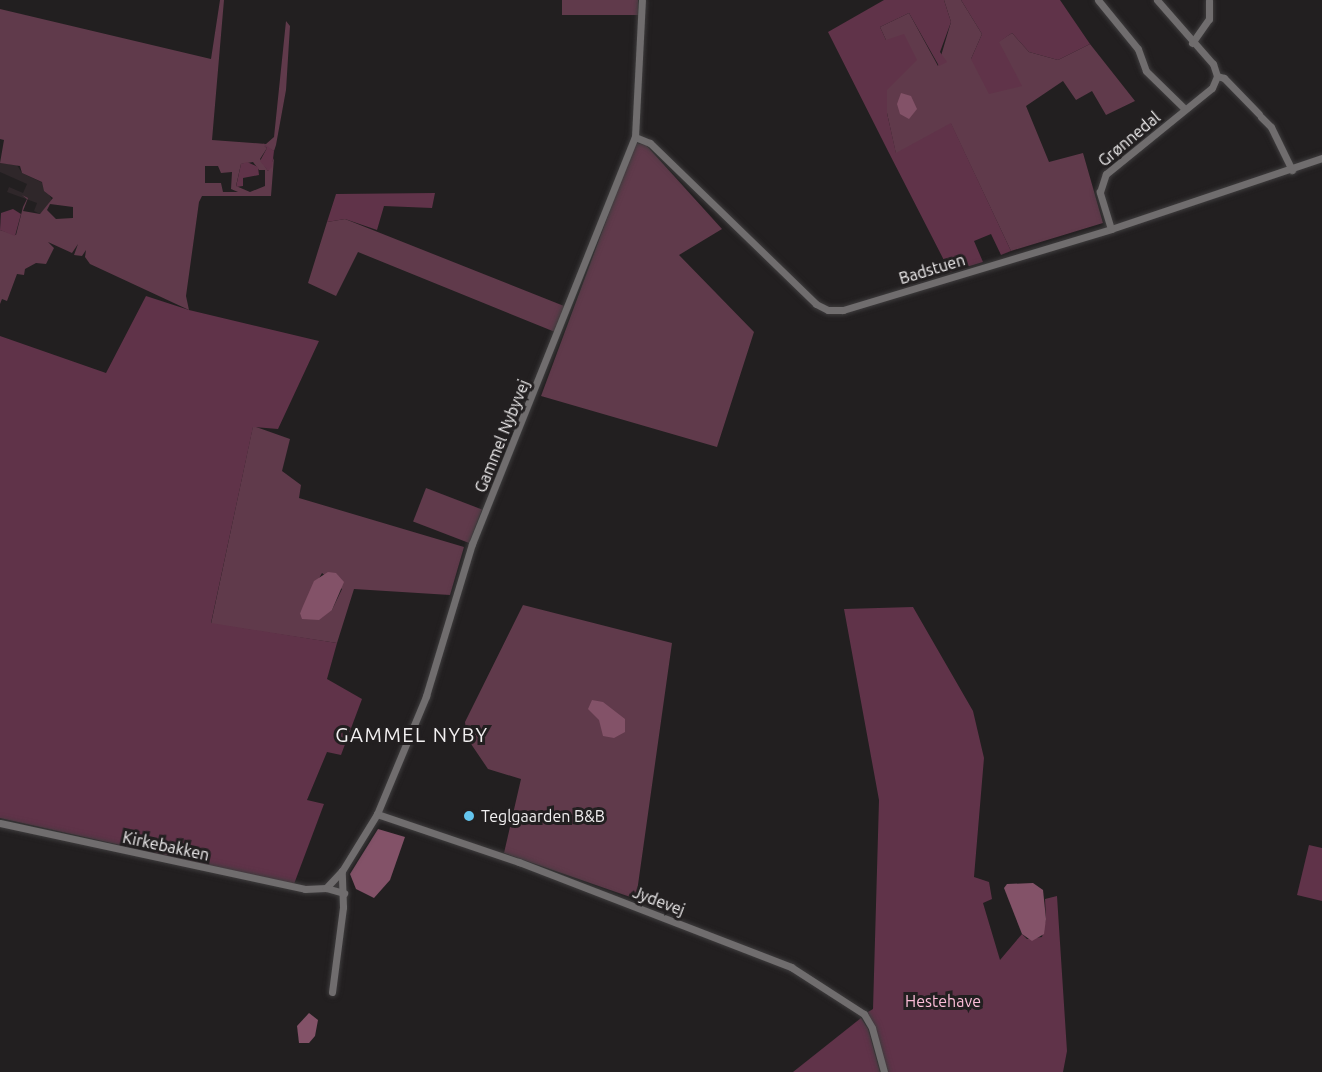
<!DOCTYPE html>
<html>
<head>
<meta charset="utf-8">
<style>
	body { margin:0 }
	#map { position:relative; width:1322px; height:1072px; overflow:hidden; background:#221f20; font-family:Ubuntu,sans-serif }
	div>[style] { position:absolute }
	.built>* { inset:0; background:#2f272a }
	.green>* { inset:0; background:#603a4b; transform-origin:0 0 }
	.forest>* { inset:0; background:#603349 }
	.water>* { inset:0; background:#835268 }
	.roads { filter:drop-shadow(0 0 2px #3e3c3d) drop-shadow(0 0 2px #3e3c3d) }
	.street>* { height:7px; margin:-3.5px; padding:0 3.5px; transform-origin:3.5px; border-radius:3.5px; background:#706d6e }
	.dots>* { width:16px; height:16px; translate:-50% -50%; box-sizing:border-box; border:3px solid #221f20; border-radius:50% }
	span { translate:-50% -50%; white-space:nowrap; text-align:center; line-height:1.15; -webkit-text-stroke:6px #221f20; paint-order:stroke }
	.street-label { font-size:16px; color:#f2f0f1 }
	.poi-label { font-size:16px; color:#f2f0f1 }
	.left { translate:0 -50%; text-align:left }
	.park-label { font-size:16px; color:#fcbdd8 }
	.quarter-label { font-size:20px; color:#f2f0f1; letter-spacing:1.5px }
</style>
</head>
<body>
<div id="map">
	<div class="built">
		<i style="clip-path:polygon(0 163px,17px 165px,22px 173px,43px 183px,53px 202px,40px 214px,34px 211px,37px 203px,7px 192px,9px 187px,23px 193px,27px 184px,0 172px)"></i>
	</div>
	<div class="green">
		<i style="clip-path:polygon(evenodd,220px 0,224px 0,212px 140px,266px 144px,274px 137px,286px 21px,290px 26px,286px 90px,276px 145px,274px 151px,264px 146px,267px 148px,260px 159px,268px 171px,274px 158px,271px 196px,202px 196px,199px 202px,186px 296px,189px 310px,90px 264px,85px 257px,86px 250px,82px 256px,74px 255px,78px 244px,72px 253px,48px 242px,54px 248px,46px 264px,36px 263px,25px 269px,24px 275px,17px 274px,7px 301px,2px 299px,0 304px,0 230px,16px 235px,23px 207px,27px 199px,22px 195px,28px 198px,23px 211px,40px 214px,53px 198px,44px 191px,42px 182px,22px 173px,20px 166px,0 163px,4px 140px,0 139px,0 9px,211px 59px,220px 0,253px 162px,259px 170px,265px 170px,265px 186px,250px 192px,236px 186px,241px 164px,253px 162px,220px 0,205px 166px,218px 166px,221px 173px,232px 172px,231px 189px,238px 192px,223px 192px,221px 183px,205px 183px,205px 166px,220px 0,50px 204px,73px 207px,73px 218px,56px 219px,47px 210px,50px 204px)"></i>
		<i style="left:562px;top:0;width:76px;height:15px"></i>
		<i style="clip-path:polygon(944px 0,961px 0,982px 34px,971px 59px,1012px 33px,1029px 52px,1058px 60px,1090px 44px,1135px 101px,1106px 115px,1092px 91px,1076px 100px,1063px 81px,1026px 106px,1049px 162px,1083px 153px,1103px 223px,1011px 251px,951px 124px,896px 154px,887px 113px,886px 40px,880px 27px,909px 13px,938px 66px,951px 22px)"></i>
		<i style="clip-path:polygon(635px 143px,646px 145px,722px 229px,679px 255px,754px 332px,717px 447px,541px 396px)"></i>
		<i style="clip-path:polygon(345px 219px,564px 306px,555px 332px,358px 252px,336px 296px,308px 283px,327px 222px)"></i>
		<i style="clip-path:polygon(evenodd,253px 426px,290px 439px,282px 471px,301px 485px,299px 498px,464px 547px,450px 595px,354px 589px,337px 643px,211px 624px,253px 426px,322px 573px,342px 589px,332px 610px,300px 613px,322px 573px)"></i>
		<i style="left:426px;top:488px;width:60px;height:36px;rotate:21deg"></i>
		<i style="clip-path:polygon(523px 605px,672px 643px,636px 899px,504px 853px,521px 779px,488px 769px,467px 738px,465px 722px)"></i>
	</div>
	<div class="forest">
		<i style="clip-path:polygon(884px 0,944px 0,951px 22px,940px 52px,947px 62px,939px 66px,909px 13px,880px 27px,886px 40px,904px 34px,917px 60px,887px 90px,887px 113px,896px 153px,951px 123px,1011px 251px,1001px 255px,991px 234px,974px 241px,983px 262px,950px 272px,889px 153px,828px 32px)"></i>
		<i style="clip-path:polygon(961px 0,1060px 0,1090px 44px,1058px 60px,1029px 52px,1012px 33px,999px 42px,1022px 86px,989px 94px,971px 59px,982px 34px)"></i>
		<i style="clip-path:polygon(263px 143px,274px 151px,272px 167px,268px 171px,260px 161px,267px 148px)"></i>
		<i style="clip-path:polygon(247px 162px,258px 167px,259px 175px,243px 178px,243px 186px,236px 187px,241px 164px)"></i>
		<i style="clip-path:polygon(435px 193px,432px 208px,384px 206px,377px 230px,345px 219px,327px 222px,336px 194px)"></i>
		<i style="clip-path:polygon(13px 209px,21px 214px,15px 236px,0 230px,1px 213px)"></i>
		<i style="clip-path:polygon(146px 296px,189px 310px,319px 341px,278px 429px,253px 427px,211px 623px,337px 643px,327px 679px,362px 699px,341px 755px,327px 752px,307px 800px,324px 804px,294px 884px,0 818px,0 336px,106px 373px)"></i>
		<i style="clip-path:polygon(913px 607px,973px 711px,984px 758px,974px 877px,989px 882px,992px 899px,983px 903px,1000px 960px,1022px 934px,1027px 939px,1042px 937px,1046px 919px,1045px 899px,1057px 896px,1067px 1051px,1063px 1072px,888px 1072px,868px 1012px,873px 1009px,879px 800px,844px 609px)"></i>
		<i style="clip-path:polygon(1309px 845px,1322px 848px,1322px 901px,1297px 895px)"></i>
		<i style="clip-path:polygon(861px 1018px,868px 1029px,880px 1072px,793px 1072px)"></i>
	</div>
	<div class="water">
		<i style="clip-path:polygon(901px 93px,911px 96px,917px 109px,909px 119px,900px 114px,897px 104px)"></i>
		<i style="clip-path:polygon(328px 572px,336px 573px,344px 582px,332px 610px,319px 620px,302px 619px,300px 613px,314px 581px)"></i>
		<i style="clip-path:polygon(592px 700px,603px 702px,625px 719px,625px 732px,614px 738px,603px 736px,599px 720px,588px 709px)"></i>
		<i style="clip-path:polygon(378px 829px,405px 837px,390px 880px,374px 898px,356px 889px,350px 874px)"></i>
		<i style="clip-path:polygon(1033px 883px,1043px 890px,1046px 919px,1044px 934px,1032px 941px,1022px 934px,1004px 888px,1007px 884px)"></i>
		<i style="clip-path:polygon(309px 1013px,318px 1020px,315px 1036px,309px 1043px,299px 1043px,297px 1026px)"></i>
	</div>
	<div class="roads">
		<div class="street">
			<i style="left:1098px;top:0;width:63px;rotate:50.8deg"></i>
			<i style="left:1138px;top:49px;width:23px;rotate:70deg"></i>
			<i style="left:1146px;top:71px;width:54px;rotate:44.3deg"></i>
			<i style="left:1192px;top:43px;width:29px;rotate:-55deg"></i>
			<i style="left:1209px;top:19px;width:19px;rotate:-90deg"></i>
			<i style="left:1217px;top:76px;width:7px;rotate:16deg"></i>
			<i style="left:1224px;top:78px;width:50px;rotate:45.8deg"></i>
			<i style="left:1261px;top:117px;width:14px;rotate:45deg"></i>
			<i style="left:1271px;top:127px;width:48px;rotate:64deg"></i>
			<i style="left:635px;top:137px;width:16px;rotate:22deg"></i>
			<i style="left:650px;top:143px;width:231px;rotate:44.1deg"></i>
			<i style="left:816px;top:304px;width:13px;rotate:27deg"></i>
			<i style="left:828px;top:310px;width:15px"></i>
			<i style="left:843px;top:310px;width:280px;rotate:-16.8deg"></i>
			<i style="left:1111px;top:229px;width:223px;rotate:-18.6deg"></i>
			<i style="left:1111px;top:229px;width:39px;rotate:-107deg"></i>
			<i style="left:1100px;top:192px;width:19px;rotate:-72deg"></i>
			<i style="left:1106px;top:174px;width:136px;rotate:-39.1deg"></i>
			<i style="left:1212px;top:88px;width:13px;rotate:-67deg"></i>
			<i style="left:1217px;top:76px;width:13px;rotate:-108deg"></i>
			<i style="left:1213px;top:64px;width:85px;rotate:-131.2deg"></i>
			<i style="left:377px;top:814px;width:150px;rotate:18.7deg"></i>
			<i style="left:519px;top:862px;width:292px;rotate:21.1deg"></i>
			<i style="left:791px;top:967px;width:87px;rotate:32.8deg"></i>
			<i style="left:864px;top:1014px;width:16px;rotate:60deg"></i>
			<i style="left:872px;top:1028px;width:46px;rotate:74.7deg"></i>
			<i style="left:0;top:823px;width:312px;rotate:12.2deg"></i>
			<i style="left:305px;top:889px;width:21px;rotate:-3deg"></i>
			<i style="left:326px;top:888px;width:23px;rotate:-47deg"></i>
			<i style="left:342px;top:871px;width:67px;rotate:-58.4deg"></i>
			<i style="left:377px;top:814px;width:128px;rotate:-67.4deg"></i>
			<i style="left:426px;top:696px;width:159px;rotate:-73.2deg"></i>
			<i style="left:472px;top:544px;width:438px;rotate:-68.2deg"></i>
			<i style="left:635px;top:137px;width:137px;rotate:-87.1deg"></i>
			<i style="left:326px;top:888px;width:19px;rotate:16deg"></i>
			<i style="left:332px;top:992px;width:86px;rotate:-82.6deg"></i>
			<i style="left:343px;top:907px;width:36px;rotate:-92deg"></i>
		</div>
	</div>
	<div class="dots">
		<i style="left:469px;top:816px;background:#64c5ee"></i>
	</div>
	<div class="street-label">
		<span style="left:1129px;top:139px;rotate:-40deg">Grønnedal</span>
		<span style="left:932px;top:269px;rotate:-17deg">Badstuen</span>
		<span style="left:502px;top:436px;rotate:-68deg">Gammel Nybyvej</span>
		<span style="left:166px;top:846px;rotate:12deg">Kirkebakken</span>
		<span style="left:659px;top:901px;rotate:21deg">Jydevej</span>
	</div>
	<div class="poi-label">
		<span class="left" style="left:481px;top:816px">Teglgaarden B&amp;B</span>
	</div>
	<div class="park-label">
		<span style="left:943px;top:1001px">Hestehave</span>
	</div>
	<div class="quarter-label">
		<span style="left:412px;top:734px">GAMMEL NYBY</span>
	</div>
</div>
</body>
</html>
